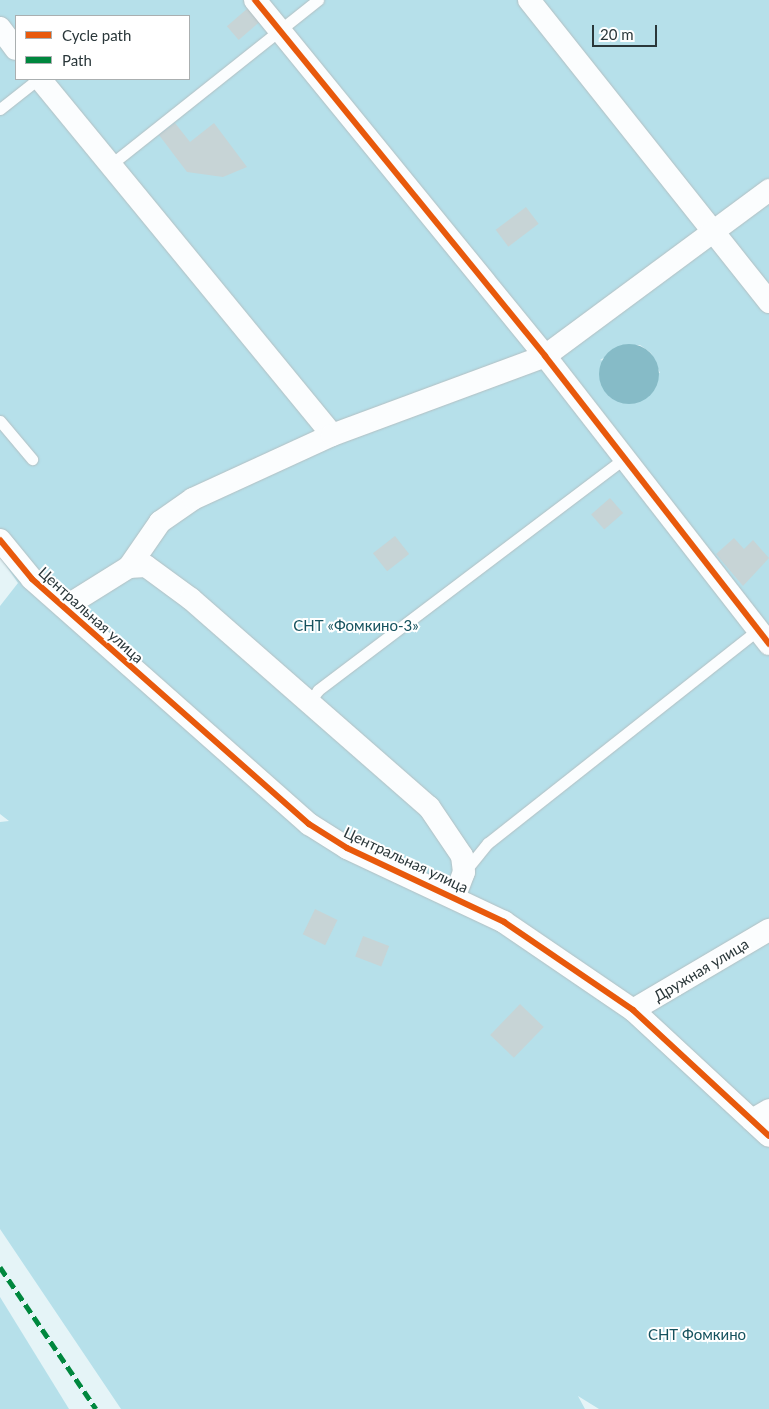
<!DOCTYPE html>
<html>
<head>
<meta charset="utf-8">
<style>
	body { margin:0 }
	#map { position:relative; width:769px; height:1409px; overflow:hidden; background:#e5f4f7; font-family:Lato,sans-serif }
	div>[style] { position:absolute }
	.green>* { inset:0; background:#b6e0ea }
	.water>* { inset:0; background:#86bbc7 }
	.round { border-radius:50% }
	.building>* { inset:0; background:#c7d4d6; transform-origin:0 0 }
	.roads { filter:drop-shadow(0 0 1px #b2bfc2) drop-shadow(0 0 1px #b2bfc2) }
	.lane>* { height:11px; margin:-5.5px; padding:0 5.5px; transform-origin:5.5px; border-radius:5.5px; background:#fbfdfe }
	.street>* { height:22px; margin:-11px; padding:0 11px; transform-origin:11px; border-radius:11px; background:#fbfdfe }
	.quiet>* { height:5px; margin-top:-2.5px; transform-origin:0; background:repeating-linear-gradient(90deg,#00873e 0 10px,transparent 0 15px) }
	.cycleway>* { height:6px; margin:-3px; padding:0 3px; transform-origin:3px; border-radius:3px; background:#e8590c }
	span { translate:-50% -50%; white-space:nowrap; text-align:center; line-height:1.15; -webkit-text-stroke:4px #fff; paint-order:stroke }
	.street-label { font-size:15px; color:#2a373a }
	.park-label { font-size:15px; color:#15525e }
	.legend { position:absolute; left:15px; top:15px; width:175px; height:65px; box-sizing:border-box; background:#fff; border:1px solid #aaafb0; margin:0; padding:6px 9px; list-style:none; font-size:15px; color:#2a373a }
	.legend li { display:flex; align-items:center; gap:10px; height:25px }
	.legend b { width:25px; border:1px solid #aaafb0 }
	.scale { position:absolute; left:592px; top:25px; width:65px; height:22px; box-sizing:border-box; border:2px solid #2a373a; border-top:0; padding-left:6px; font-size:15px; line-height:18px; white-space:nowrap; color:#2a373a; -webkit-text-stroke:4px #fff; paint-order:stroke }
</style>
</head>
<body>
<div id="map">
	<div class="green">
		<i style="clip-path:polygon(evenodd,0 0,769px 0,769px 1409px,599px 1409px,578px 1396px,585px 1409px,121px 1409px,0 1229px,0 822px,9px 821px,0 814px,0 606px,18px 583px,0 557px,0 0,16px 16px,189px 16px,189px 79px,16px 79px,16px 16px,0 0,640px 345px,651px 353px,660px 373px,600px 360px,625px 346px,640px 345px)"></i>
		<i style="clip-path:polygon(0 1297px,69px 1409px,0 1409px)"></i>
	</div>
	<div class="water">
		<i class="round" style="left:599px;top:344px;width:60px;height:60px"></i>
	</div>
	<div class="building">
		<i style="left:248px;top:8px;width:18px;height:28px;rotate:49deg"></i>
		<i style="clip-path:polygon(175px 123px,190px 142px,214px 123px,247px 167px,223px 177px,187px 172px,159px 135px)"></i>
		<i style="left:526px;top:207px;width:21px;height:38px;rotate:53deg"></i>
		<i style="left:610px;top:498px;width:20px;height:25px;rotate:49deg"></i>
		<i style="left:395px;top:536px;width:23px;height:28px;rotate:52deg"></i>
		<i style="clip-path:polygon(734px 538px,744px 549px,753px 540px,769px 558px,743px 586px,716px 554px)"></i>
		<i style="left:315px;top:909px;width:25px;height:28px;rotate:26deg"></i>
		<i style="left:363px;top:936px;width:28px;height:22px;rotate:21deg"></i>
		<i style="left:520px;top:1004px;width:33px;height:43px;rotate:44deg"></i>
	</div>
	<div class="roads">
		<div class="lane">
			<i style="left:0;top:109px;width:48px;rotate:-38.3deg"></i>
			<i style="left:109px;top:166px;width:267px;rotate:-38.5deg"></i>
			<i style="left:0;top:421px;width:50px;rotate:49.9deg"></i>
			<i style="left:308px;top:704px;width:17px;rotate:-54deg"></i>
			<i style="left:318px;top:690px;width:381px;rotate:-37.1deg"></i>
			<i style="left:465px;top:871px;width:36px;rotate:-51deg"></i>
			<i style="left:488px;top:843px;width:344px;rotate:-38.3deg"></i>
		</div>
		<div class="street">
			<i style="left:255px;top:0;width:459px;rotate:50.8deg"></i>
			<i style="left:545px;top:356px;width:365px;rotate:52.1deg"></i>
			<i style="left:529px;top:0;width:386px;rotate:51.5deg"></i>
			<i style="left:0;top:28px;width:26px;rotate:53deg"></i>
			<i style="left:40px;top:79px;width:460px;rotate:50.6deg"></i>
			<i style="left:0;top:540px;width:50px;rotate:50.6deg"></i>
			<i style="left:32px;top:579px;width:370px;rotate:41.5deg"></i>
			<i style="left:309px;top:824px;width:45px;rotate:32.3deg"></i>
			<i style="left:347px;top:848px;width:174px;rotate:25.2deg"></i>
			<i style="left:504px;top:922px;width:156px;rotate:34.3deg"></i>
			<i style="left:633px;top:1010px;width:185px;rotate:42.8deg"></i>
			<i style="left:129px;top:567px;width:55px;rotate:-55.4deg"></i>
			<i style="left:160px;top:522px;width:40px;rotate:-34.9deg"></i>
			<i style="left:193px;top:499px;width:153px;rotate:-24.7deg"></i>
			<i style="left:332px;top:435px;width:227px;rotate:-20.3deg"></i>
			<i style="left:545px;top:356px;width:279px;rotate:-36.5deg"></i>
			<i style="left:65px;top:607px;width:75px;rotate:-32deg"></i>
			<i style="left:129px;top:567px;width:17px;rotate:-3deg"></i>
			<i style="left:146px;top:566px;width:56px;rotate:36.3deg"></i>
			<i style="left:191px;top:599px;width:316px;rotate:41.2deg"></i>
			<i style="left:429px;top:807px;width:59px;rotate:56deg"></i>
			<i style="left:462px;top:856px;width:16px;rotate:83deg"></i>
			<i style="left:464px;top:872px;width:26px;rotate:111deg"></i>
			<i style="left:633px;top:1010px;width:158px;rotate:-30.5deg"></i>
			<i style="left:752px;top:1120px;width:20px;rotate:-30deg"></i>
		</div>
	</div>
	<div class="quiet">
		<i style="left:0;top:1267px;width:171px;rotate:55.9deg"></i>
	</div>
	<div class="cycleway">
		<i style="left:255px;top:0;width:459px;rotate:50.8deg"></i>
		<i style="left:545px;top:356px;width:365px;rotate:52.1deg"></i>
		<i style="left:0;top:540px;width:50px;rotate:50.6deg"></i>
		<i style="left:32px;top:579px;width:370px;rotate:41.5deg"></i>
		<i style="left:309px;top:824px;width:45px;rotate:32.3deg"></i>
		<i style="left:347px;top:848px;width:174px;rotate:25.2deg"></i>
		<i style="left:504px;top:922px;width:156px;rotate:34.3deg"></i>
		<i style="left:633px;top:1010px;width:185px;rotate:42.8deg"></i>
	</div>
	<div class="street-label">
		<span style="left:91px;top:615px;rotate:42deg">Центральная улица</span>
		<span style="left:406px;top:860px;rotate:25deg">Центральная улица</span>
		<span style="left:701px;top:970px;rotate:-31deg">Дружная улица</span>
	</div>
	<div class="park-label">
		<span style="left:356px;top:626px">СНТ «Фомкино-3»</span>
		<span style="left:697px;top:1335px">СНТ Фомкино</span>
	</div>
	<ul class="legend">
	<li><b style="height:6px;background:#e8590c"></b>Cycle path</li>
	<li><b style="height:6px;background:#00873e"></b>Path</li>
	</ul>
	<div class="scale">20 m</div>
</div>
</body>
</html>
